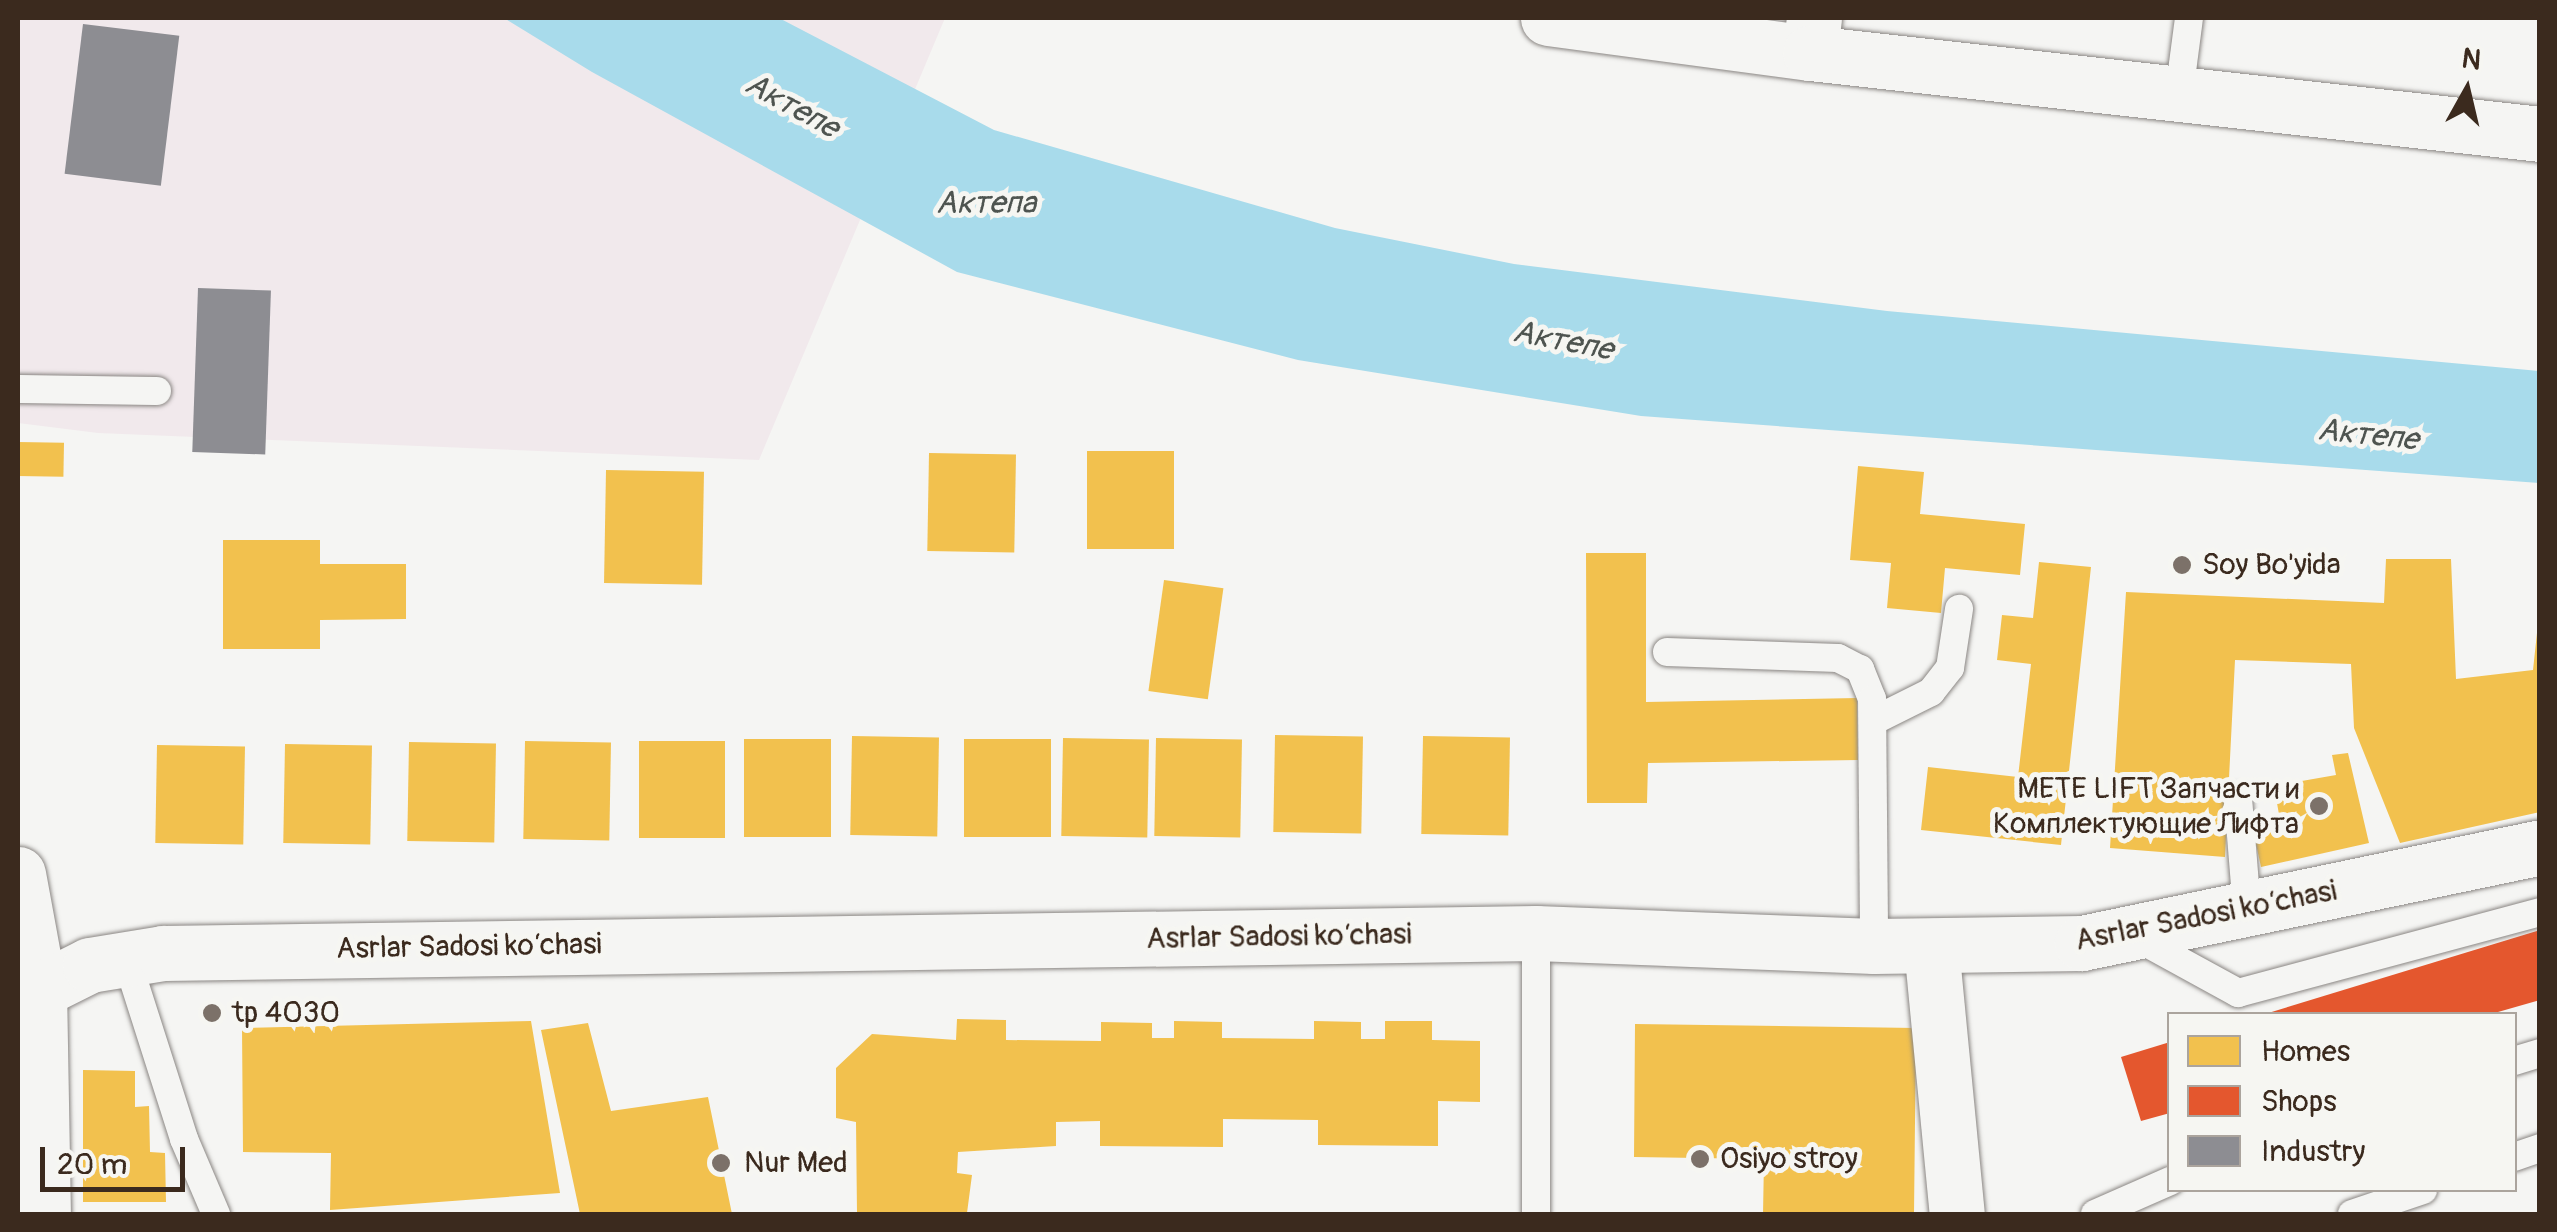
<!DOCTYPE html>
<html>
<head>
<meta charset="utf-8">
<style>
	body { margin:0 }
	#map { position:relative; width:2557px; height:1232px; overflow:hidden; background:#f5f5f3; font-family:Pangolin,sans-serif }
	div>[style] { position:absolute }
	.built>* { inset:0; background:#f1e9ec }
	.water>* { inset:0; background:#a8dbeb }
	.homes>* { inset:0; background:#f2c14e; transform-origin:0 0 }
	.shops>* { inset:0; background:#e4572e }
	.industry>* { inset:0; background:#8d8d92; transform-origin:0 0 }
	.roads { filter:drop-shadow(0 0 2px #8a8683) drop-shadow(0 0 2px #8a8683) }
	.service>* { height:28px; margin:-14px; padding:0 14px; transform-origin:14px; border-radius:14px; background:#f5f5f3 }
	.minor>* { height:55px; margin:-27.5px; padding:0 27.5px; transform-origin:27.5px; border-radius:27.5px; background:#f5f5f3 }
	.tertiary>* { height:55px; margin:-27.5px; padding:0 27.5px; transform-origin:27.5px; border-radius:27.5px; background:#f5f5f3 }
	.dots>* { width:28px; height:28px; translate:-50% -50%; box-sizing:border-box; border:5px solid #f6f6f2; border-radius:50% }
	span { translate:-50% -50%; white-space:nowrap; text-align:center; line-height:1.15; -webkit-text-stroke:10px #f6f6f2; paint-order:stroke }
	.poi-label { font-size:30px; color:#3b2a1e }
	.left { translate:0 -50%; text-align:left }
	.right { translate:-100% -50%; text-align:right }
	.street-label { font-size:30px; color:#3b2a1e }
	.water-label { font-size:32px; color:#4e5450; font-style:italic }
	.frame { position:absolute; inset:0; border:20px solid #3b2a1e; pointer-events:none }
	.legend { position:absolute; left:2167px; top:1012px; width:350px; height:180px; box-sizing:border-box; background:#f6f6f2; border:2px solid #aba49d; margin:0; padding:12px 18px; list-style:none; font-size:30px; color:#3b2a1e }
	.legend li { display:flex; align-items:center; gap:20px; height:50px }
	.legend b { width:50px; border:2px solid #aba49d }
	.north { position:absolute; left:2417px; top:40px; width:100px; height:100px; -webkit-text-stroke:8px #f6f6f2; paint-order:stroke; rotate:8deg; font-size:28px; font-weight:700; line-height:40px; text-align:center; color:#3b2a1e }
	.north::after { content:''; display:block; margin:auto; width:35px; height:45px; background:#3b2a1e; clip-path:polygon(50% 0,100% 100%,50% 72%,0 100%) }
	.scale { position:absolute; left:40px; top:1147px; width:145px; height:45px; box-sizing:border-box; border:5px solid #3b2a1e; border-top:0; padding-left:12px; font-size:30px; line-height:35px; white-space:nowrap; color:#3b2a1e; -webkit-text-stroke:8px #f6f6f2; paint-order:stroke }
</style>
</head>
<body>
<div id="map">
	<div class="built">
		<i style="clip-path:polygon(18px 18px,945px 18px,759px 460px,98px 433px,18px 423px)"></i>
	</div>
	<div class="water">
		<i style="clip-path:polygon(504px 18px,779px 18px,994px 130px,1335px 228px,1514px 264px,1887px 311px,2539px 371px,2539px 483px,1641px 416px,1298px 360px,957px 272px,592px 72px)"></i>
	</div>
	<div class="homes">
		<i style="left:18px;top:442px;width:46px;height:34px;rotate:1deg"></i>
		<i style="left:1087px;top:451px;width:87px;height:98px"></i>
		<i style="left:929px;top:453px;width:87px;height:98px;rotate:1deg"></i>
		<i style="clip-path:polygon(1858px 466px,1924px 472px,1920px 514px,2025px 524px,2020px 575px,1945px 568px,1941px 613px,1887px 608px,1891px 563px,1850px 560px)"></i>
		<i style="left:606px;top:470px;width:98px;height:113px;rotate:1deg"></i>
		<i style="clip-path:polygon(223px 540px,320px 540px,320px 564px,406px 564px,406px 619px,320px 620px,320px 649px,223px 649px)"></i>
		<i style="clip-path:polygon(1586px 553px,1646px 553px,1646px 702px,1857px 698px,1858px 760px,1648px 763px,1647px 803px,1587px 803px)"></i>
		<i style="clip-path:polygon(2386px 559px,2451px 559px,2456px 679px,2533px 670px,2540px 605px,2540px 812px,2400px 843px,2354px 728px,2351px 664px,2235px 660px,2225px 857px,2110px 848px,2126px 592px,2384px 603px)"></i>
		<i style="clip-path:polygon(2039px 562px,2091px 567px,2061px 845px,1921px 830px,1928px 767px,2018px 777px,2031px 664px,1997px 660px,2002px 615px,2033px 618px)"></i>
		<i style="left:1164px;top:580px;width:60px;height:112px;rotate:8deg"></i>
		<i style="left:1275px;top:735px;width:88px;height:97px;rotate:1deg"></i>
		<i style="left:852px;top:736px;width:87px;height:99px;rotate:1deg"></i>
		<i style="left:1423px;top:736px;width:87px;height:98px;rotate:1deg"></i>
		<i style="left:1063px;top:738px;width:86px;height:98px;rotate:1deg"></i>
		<i style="left:1156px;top:738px;width:86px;height:98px;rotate:1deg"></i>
		<i style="left:744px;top:739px;width:87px;height:98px"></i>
		<i style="left:964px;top:739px;width:87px;height:98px"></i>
		<i style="left:525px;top:741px;width:86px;height:98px;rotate:1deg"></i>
		<i style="left:639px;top:741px;width:86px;height:97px"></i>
		<i style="left:409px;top:742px;width:87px;height:99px;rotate:1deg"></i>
		<i style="left:285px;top:744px;width:87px;height:99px;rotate:1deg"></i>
		<i style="left:157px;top:745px;width:88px;height:98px;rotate:1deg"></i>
		<i style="clip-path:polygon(2348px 753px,2369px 843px,2261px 867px,2253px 830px,2281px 826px,2274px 786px,2336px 775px,2332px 755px)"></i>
		<i style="clip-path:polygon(957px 1019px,1006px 1020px,1006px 1040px,1101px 1041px,1101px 1022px,1152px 1023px,1152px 1038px,1174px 1038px,1174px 1021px,1222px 1022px,1222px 1038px,1314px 1039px,1314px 1021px,1361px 1022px,1361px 1039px,1385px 1039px,1385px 1021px,1432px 1021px,1432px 1040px,1480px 1041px,1480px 1102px,1438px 1101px,1438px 1146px,1318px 1145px,1318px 1120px,1223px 1119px,1223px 1147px,1100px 1146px,1100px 1121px,1056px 1122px,1056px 1146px,958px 1152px,957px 1173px,972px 1175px,967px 1213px,857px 1214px,856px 1122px,836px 1118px,836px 1068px,872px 1034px,956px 1040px)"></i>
		<i style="clip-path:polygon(531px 1021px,560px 1193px,330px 1210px,331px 1153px,243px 1152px,242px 1028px)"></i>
		<i style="clip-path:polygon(588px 1023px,611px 1111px,708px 1097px,732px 1214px,580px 1214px,541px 1030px)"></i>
		<i style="clip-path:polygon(1635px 1024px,1916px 1028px,1914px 1214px,1763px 1214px,1764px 1159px,1634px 1157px)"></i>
		<i style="clip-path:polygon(83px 1070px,135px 1071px,135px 1107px,149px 1106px,150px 1152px,165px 1153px,166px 1202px,83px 1202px)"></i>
	</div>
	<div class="shops">
		<i style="clip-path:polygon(2540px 930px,2540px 1000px,2491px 1014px,2265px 1014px)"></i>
		<i style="clip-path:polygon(2170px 1042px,2170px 1113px,2141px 1121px,2121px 1057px)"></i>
	</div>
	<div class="industry">
		<i style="left:83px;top:24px;width:97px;height:151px;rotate:7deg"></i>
		<i style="left:198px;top:288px;width:73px;height:164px;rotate:2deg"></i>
	</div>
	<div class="roads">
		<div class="service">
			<i style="left:2179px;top:94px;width:77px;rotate:-82.5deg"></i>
			<i style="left:18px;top:389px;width:139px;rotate:0.8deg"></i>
			<i style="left:1667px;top:652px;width:171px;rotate:2deg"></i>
			<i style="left:1838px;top:658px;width:25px;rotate:27deg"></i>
			<i style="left:1860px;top:669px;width:32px;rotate:68deg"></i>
			<i style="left:1872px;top:699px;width:247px;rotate:89.5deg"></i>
			<i style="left:1873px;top:721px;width:65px;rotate:-26.6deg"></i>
			<i style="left:1931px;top:692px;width:31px;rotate:-52deg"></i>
			<i style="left:1950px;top:668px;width:60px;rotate:-81.3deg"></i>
			<i style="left:2238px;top:798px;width:112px;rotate:85.4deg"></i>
			<i style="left:2134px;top:936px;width:119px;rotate:28.7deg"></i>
			<i style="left:2238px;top:993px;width:313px;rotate:-15deg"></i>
			<i style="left:126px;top:957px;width:191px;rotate:72.3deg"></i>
			<i style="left:184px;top:1139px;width:82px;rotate:66.9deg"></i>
			<i style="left:2514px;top:1061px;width:27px;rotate:-17deg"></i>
			<i style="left:2514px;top:1157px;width:28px;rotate:-19deg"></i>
			<i style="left:1536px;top:1214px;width:281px;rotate:-90deg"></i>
			<i style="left:2095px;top:1214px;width:82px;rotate:-23.7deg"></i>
			<i style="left:2352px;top:1214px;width:75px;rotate:-18.7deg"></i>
		</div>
		<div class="minor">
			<i style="left:1548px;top:18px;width:264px;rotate:7.6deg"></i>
			<i style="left:18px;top:874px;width:116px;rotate:79.6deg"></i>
			<i style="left:39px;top:988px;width:226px;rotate:89deg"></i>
			<i style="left:1931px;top:946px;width:269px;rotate:84.5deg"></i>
		</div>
		<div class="tertiary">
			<i style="left:1814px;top:18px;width:35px;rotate:97deg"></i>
			<i style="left:1810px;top:53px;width:734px;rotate:6.33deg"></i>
			<i style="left:18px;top:1001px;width:80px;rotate:-26.6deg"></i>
			<i style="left:90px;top:965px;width:74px;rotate:-9.3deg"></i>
			<i style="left:163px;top:953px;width:1373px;rotate:-0.83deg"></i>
			<i style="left:1536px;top:933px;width:338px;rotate:2.2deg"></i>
			<i style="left:1874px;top:946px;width:208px;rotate:-0.8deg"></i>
			<i style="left:2082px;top:943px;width:468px;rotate:-11.8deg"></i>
		</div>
	</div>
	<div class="dots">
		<i style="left:2182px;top:565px;background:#7c7169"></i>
		<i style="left:2319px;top:806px;background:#7c7169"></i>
		<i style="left:212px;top:1013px;background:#7c7169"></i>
		<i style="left:1700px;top:1159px;background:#7c7169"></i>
		<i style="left:721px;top:1163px;background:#7c7169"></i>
	</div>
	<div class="poi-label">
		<span class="left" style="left:2202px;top:565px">Soy Bo'yida</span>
		<span class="right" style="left:2299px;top:806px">METE LIFT Запчасти и<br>Комплектующие Лифта</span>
		<span class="left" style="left:232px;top:1013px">tp 4030</span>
		<span class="left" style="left:1720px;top:1159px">Osiyo stroy</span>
		<span class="left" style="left:744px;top:1163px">Nur Med</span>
	</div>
	<div class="street-label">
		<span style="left:2206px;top:916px;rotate:-11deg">Asrlar Sadosi ko‘chasi</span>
		<span style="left:1279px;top:937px;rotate:-1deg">Asrlar Sadosi ko‘chasi</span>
		<span style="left:469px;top:947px;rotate:-1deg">Asrlar Sadosi ko‘chasi</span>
	</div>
	<div class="water-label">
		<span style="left:792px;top:106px;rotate:29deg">Актепе</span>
		<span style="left:986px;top:203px">Актепа</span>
		<span style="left:1563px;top:341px;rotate:11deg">Актепе</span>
		<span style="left:2368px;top:435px;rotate:6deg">Актепе</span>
	</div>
	<div class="frame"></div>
	<ul class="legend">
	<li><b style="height:28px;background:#f2c14e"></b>Homes</li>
	<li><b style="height:28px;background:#e4572e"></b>Shops</li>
	<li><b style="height:28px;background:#8d8d92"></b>Industry</li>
	</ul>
	<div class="north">N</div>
	<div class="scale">20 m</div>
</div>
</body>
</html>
